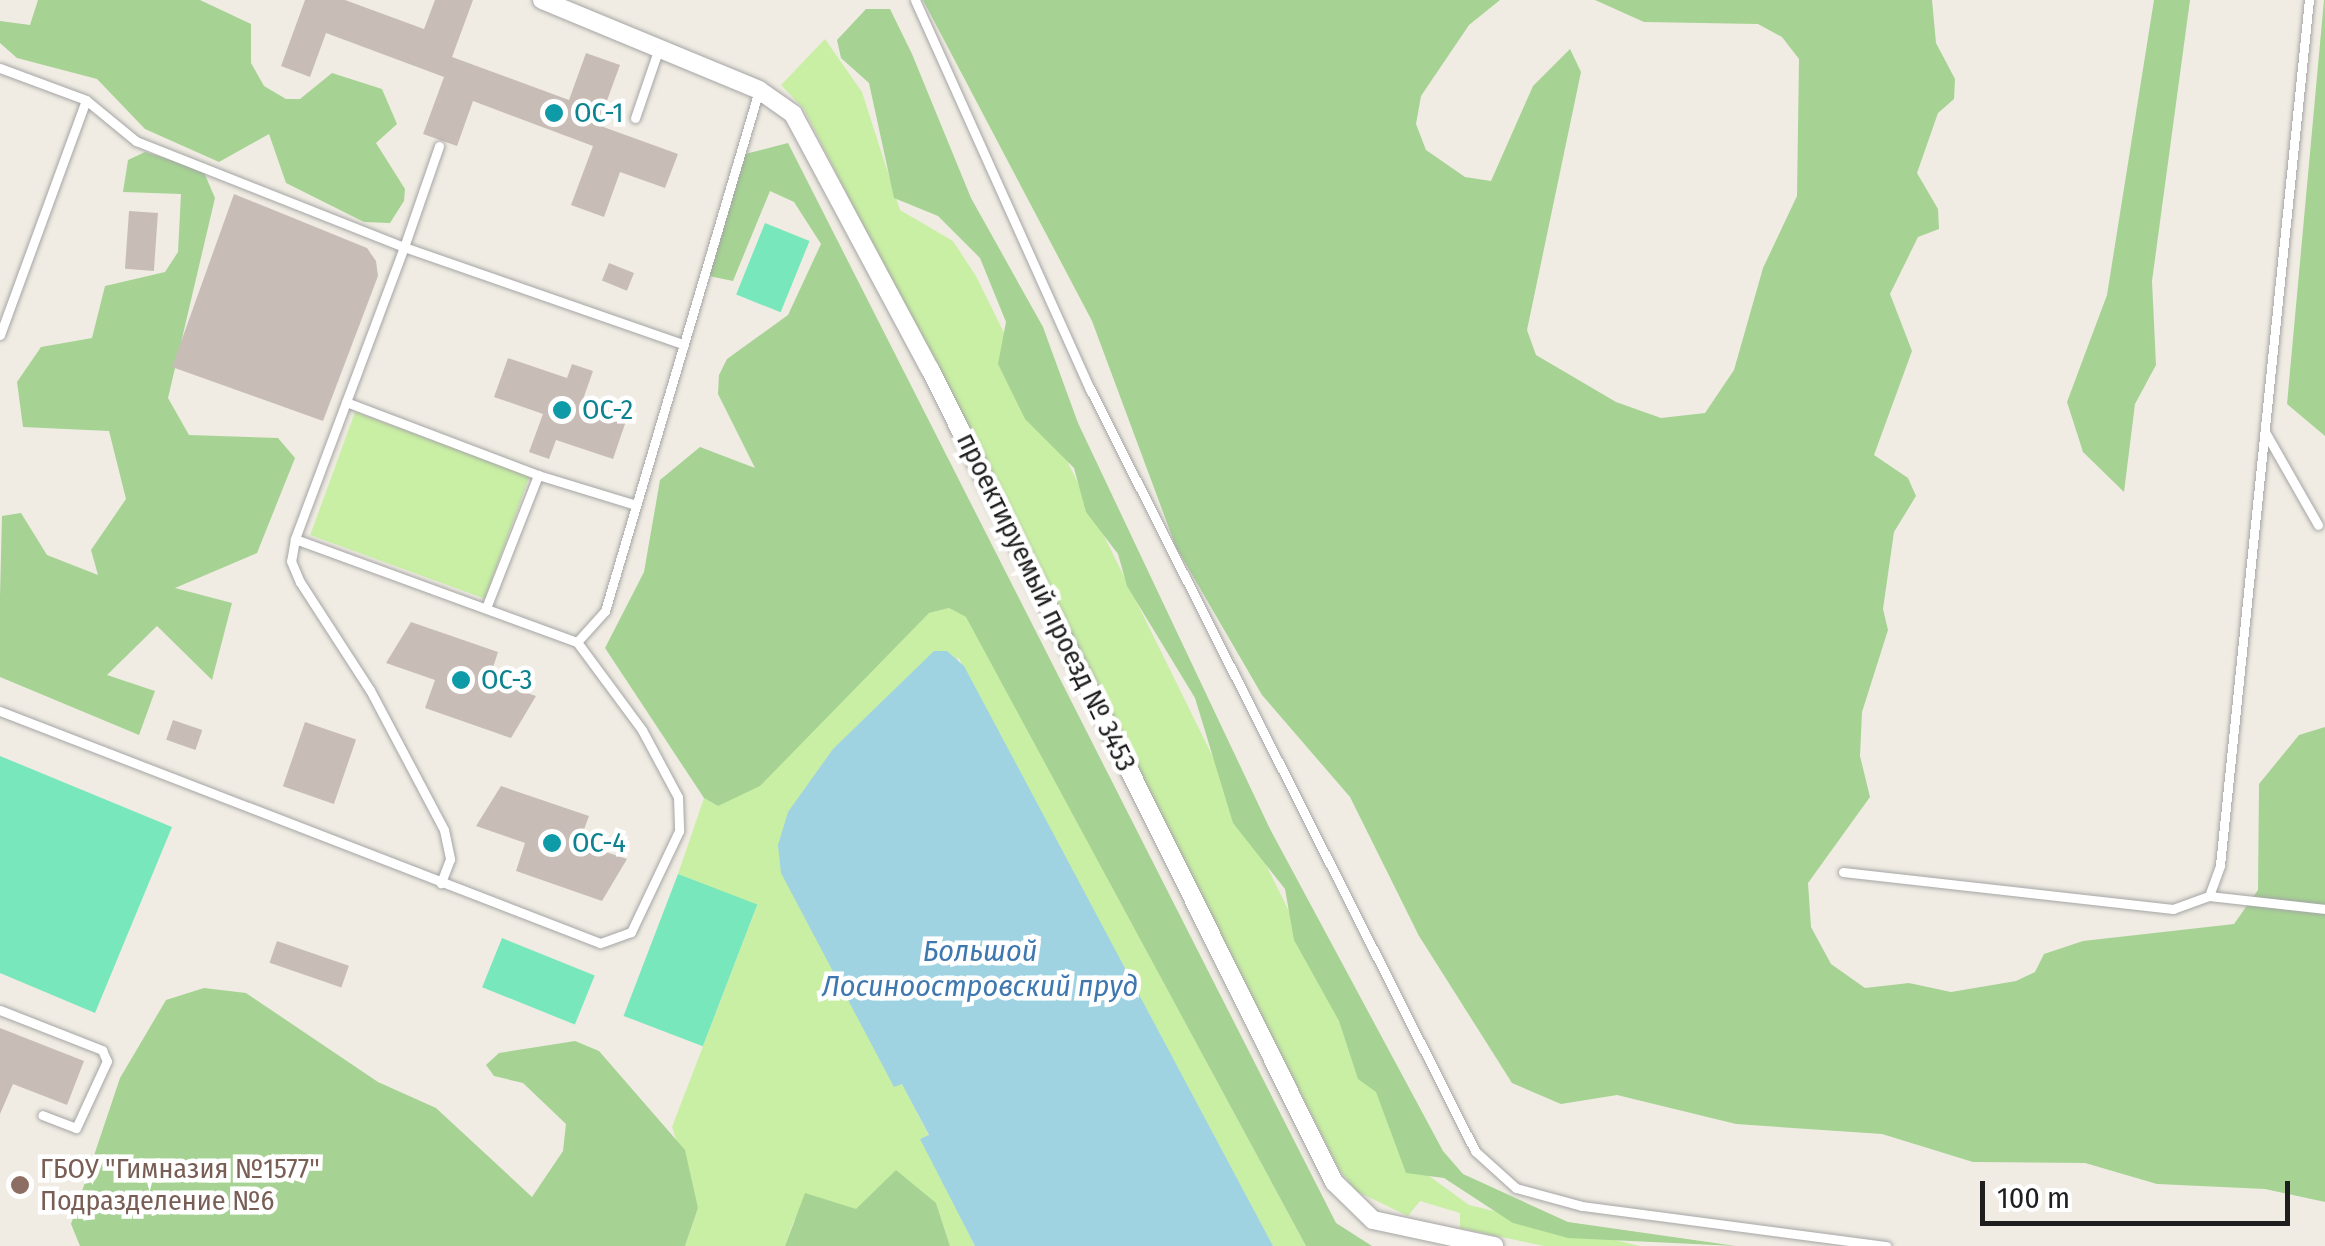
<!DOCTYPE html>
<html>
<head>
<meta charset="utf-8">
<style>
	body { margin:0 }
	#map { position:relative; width:2325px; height:1246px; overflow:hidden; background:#f0ece3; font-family:"Fira Sans Condensed",sans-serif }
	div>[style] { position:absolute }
	.grass>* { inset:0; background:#c9efa4; transform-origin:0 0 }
	.forest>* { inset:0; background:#a6d393 }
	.pitch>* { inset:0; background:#79e7bc; transform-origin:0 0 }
	.water>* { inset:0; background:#9fd3e2 }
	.building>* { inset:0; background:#c8bdb6; transform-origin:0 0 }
	.roads { filter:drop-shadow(0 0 2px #a5a5a5) drop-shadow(0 0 2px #a5a5a5) }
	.service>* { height:9px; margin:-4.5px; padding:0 4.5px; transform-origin:4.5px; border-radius:4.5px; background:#fff }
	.minor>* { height:18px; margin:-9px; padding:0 9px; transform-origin:9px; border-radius:9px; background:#fff }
	.dots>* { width:28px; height:28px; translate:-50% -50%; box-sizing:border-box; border:5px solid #fff; border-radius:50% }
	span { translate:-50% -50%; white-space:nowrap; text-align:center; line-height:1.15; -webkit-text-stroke:9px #fff; paint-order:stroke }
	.culture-label { font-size:28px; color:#0d838f }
	.left { translate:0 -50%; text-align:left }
	.street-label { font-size:28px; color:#1e1e1e }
	.education-label { font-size:28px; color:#785e54 }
	.water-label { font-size:30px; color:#3f77af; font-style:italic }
	.scale { position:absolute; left:1980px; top:1181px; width:310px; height:45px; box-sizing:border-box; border:5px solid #1e1e1e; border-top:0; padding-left:12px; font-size:30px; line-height:35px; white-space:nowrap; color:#1e1e1e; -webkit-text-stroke:8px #fff; paint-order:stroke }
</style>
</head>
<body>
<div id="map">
	<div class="grass">
		<i style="clip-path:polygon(825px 39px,862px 92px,900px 210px,953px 241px,976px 276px,1414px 1165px,1469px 1205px,1640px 1246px,1544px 1246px,1460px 1228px,1460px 1213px,1420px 1201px,1408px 1216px,1356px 1191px,1339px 1169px,804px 109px,781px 85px)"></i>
		<i style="left:355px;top:412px;width:186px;height:131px;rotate:20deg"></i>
		<i style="clip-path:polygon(949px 608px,967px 617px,1306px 1246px,1273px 1246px,958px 657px,894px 1087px,902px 1083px,929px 1136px,921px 1139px,975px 1246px,950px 1246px,936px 1203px,794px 1220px,785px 1246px,685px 1246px,698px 1208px,672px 1127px,757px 906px,678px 874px,704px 798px,718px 806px,929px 613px)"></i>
	</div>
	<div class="forest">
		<i style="clip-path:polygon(38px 0,200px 0,251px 24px,251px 63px,264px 86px,286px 99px,300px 99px,332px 73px,382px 89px,397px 124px,376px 143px,405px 189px,404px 201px,390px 223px,364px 222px,286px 183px,269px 134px,219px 162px,145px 129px,97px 79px,17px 58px,0 43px,0 21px,30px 25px)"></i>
		<i style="clip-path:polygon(923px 0,1500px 0,1469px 25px,1421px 96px,1416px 124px,1426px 150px,1465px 177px,1491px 181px,1533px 86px,1570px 49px,1581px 72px,1527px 330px,1536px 355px,1616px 402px,1661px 418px,1705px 413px,1734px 370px,1763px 268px,1797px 196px,1799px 59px,1782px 37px,1758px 24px,1644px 22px,1595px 0,1932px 0,1936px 43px,1955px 79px,1954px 99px,1938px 113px,1917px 173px,1938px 209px,1939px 229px,1918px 237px,1890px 294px,1912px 351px,1874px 455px,1908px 478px,1916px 496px,1894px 532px,1883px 609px,1888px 630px,1862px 712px,1860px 756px,1870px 797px,1808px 883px,1811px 927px,1831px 964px,1865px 988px,1909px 983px,1951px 992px,2016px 981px,2035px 972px,2044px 954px,2083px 941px,2234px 924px,2258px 890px,2259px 784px,2299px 735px,2325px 727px,2325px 1202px,2265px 1189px,2157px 1184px,2085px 1163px,1973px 1162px,1882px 1134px,1736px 1124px,1617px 1095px,1561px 1104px,1512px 1083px,1419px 936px,1350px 797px,1262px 695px,1176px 547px,1092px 321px)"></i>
		<i style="clip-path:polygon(2154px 0,2190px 0,2152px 281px,2156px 365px,2135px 404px,2124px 492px,2083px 452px,2067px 402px,2107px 295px)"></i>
		<i style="clip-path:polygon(2324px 0,2325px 0,2325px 436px,2287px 404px)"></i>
		<i style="clip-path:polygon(866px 9px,890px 9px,912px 54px,971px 198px,1043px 327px,1078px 423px,1270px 829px,1443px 1151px,1463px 1174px,1568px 1222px,1736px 1246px,1568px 1238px,1513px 1223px,1444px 1178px,1406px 1173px,1376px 1092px,1358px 1079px,1339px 1021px,1294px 940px,1285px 889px,1233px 823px,1195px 698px,1127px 586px,1118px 554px,1086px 512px,1074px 468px,1025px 419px,998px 364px,1006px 322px,980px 258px,938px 216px,894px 198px,869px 83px,841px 58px,837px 40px)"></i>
		<i style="clip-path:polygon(788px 143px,1336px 1223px,1372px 1246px,1306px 1246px,966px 617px,949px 608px,929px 613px,760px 786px,718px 806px,704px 798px,605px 648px,644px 572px,660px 480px,700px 447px,755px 468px,718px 394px,719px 375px,727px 359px,788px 315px,821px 244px,794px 202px,770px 191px,733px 281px,709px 276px,745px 154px)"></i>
		<i style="clip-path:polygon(145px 152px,203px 170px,215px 198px,168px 398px,189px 435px,278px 438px,295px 458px,257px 553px,175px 588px,232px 603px,212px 680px,157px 626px,107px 675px,155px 691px,139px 735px,0 677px,0 596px,2px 516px,21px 513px,47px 555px,98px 575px,91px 550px,126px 499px,109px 431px,23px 427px,17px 382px,41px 347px,92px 338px,105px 286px,165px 272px,178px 252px,181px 194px,123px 192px,128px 160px)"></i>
		<i style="clip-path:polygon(204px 988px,246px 993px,378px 1082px,436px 1108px,532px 1197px,563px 1151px,566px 1124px,523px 1083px,494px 1076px,486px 1065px,499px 1053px,575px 1041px,599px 1051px,685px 1150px,698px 1208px,685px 1246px,80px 1246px,71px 1224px,120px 1078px,166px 1000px)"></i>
		<i style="clip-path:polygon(896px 1170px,936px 1203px,950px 1246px,785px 1246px,805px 1193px,856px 1209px)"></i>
	</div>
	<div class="pitch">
		<i style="left:765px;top:223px;width:48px;height:77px;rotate:22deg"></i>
		<i style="clip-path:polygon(0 756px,172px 827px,95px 1013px,0 973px)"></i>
		<i style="left:678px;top:874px;width:85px;height:152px;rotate:21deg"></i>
		<i style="left:502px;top:938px;width:100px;height:53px;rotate:22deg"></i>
	</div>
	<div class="water">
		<i style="clip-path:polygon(934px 651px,947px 651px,964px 666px,1273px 1246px,975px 1246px,920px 1139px,929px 1135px,902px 1084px,894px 1087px,781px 873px,778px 845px,788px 812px,833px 749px)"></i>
	</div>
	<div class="building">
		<i style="clip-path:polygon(305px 0,345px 0,424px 29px,435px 0,473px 0,452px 57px,569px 100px,586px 53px,620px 65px,598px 125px,678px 154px,665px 188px,620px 172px,604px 217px,571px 205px,593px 146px,473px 101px,457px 146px,423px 134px,444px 77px,326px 33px,310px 77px,281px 66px)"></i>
		<i style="clip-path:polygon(234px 194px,367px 248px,376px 261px,378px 276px,323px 421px,172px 367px)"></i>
		<i style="left:129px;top:211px;width:29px;height:58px;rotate:4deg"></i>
		<i style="left:609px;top:263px;width:27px;height:19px;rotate:22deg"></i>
		<i style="clip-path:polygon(508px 358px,567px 378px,572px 364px,593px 371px,581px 405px,626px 421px,613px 459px,556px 440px,549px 459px,529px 452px,543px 414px,494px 397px)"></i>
		<i style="clip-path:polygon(411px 622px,498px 652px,489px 680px,536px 696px,511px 738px,425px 708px,435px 680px,386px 663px)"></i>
		<i style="left:173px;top:720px;width:31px;height:21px;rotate:19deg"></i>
		<i style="left:305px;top:722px;width:54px;height:68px;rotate:19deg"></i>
		<i style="clip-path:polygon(501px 786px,589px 816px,579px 843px,627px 859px,602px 901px,516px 871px,525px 843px,476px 826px)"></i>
		<i style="left:277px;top:941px;width:76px;height:23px;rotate:19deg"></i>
		<i style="clip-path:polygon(0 1028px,84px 1061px,67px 1105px,13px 1084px,0 1114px)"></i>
	</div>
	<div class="roads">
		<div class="service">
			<i style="left:915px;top:0;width:427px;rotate:65.8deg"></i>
			<i style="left:1090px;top:389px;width:854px;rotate:63.19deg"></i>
			<i style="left:1475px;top:1151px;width:55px;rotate:42.1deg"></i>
			<i style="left:1516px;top:1188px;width:68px;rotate:15.3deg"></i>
			<i style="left:1582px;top:1206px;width:307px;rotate:7.5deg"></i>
			<i style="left:0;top:68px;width:92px;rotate:20.4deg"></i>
			<i style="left:86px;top:100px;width:65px;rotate:39.4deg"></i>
			<i style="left:136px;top:141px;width:288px;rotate:21.6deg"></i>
			<i style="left:404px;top:247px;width:312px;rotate:110.5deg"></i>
			<i style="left:295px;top:539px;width:300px;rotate:20.1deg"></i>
			<i style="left:577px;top:642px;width:109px;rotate:53.5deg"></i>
			<i style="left:642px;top:730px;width:76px;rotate:61.8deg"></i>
			<i style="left:678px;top:797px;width:34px;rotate:88deg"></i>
			<i style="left:679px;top:831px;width:112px;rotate:115.4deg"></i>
			<i style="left:631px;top:932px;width:33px;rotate:160deg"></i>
			<i style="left:600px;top:943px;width:643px;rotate:-158.86deg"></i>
			<i style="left:635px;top:118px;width:74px;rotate:-71.1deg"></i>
			<i style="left:439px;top:146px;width:107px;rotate:109.1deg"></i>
			<i style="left:404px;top:247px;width:295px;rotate:19.2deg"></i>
			<i style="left:0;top:335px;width:250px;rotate:-69.9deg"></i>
			<i style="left:346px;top:402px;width:205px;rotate:20.8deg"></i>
			<i style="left:2265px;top:432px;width:107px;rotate:60.3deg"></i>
			<i style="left:295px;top:539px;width:22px;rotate:100deg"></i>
			<i style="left:291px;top:561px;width:23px;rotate:67deg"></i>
			<i style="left:300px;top:582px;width:129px;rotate:57.1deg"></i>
			<i style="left:370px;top:690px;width:158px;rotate:62.1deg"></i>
			<i style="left:444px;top:830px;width:30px;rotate:78deg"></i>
			<i style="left:450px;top:859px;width:26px;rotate:111deg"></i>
			<i style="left:486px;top:608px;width:143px;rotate:-68.6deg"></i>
			<i style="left:538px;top:475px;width:102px;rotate:17deg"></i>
			<i style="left:577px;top:642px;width:42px;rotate:-47.9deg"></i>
			<i style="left:605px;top:611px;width:543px;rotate:-73.53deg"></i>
			<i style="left:1843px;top:872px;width:332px;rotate:6.4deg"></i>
			<i style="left:2173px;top:909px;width:38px;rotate:-20deg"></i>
			<i style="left:2209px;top:896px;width:33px;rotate:-70deg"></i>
			<i style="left:2220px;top:865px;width:870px;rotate:-84.13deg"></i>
			<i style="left:2209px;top:896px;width:117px;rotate:6.4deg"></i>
			<i style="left:0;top:1010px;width:110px;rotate:21.4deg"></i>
			<i style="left:102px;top:1050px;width:12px;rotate:66deg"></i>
			<i style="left:107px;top:1061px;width:74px;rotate:114.8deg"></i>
			<i style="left:76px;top:1128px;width:36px;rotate:-159deg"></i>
		</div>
		<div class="minor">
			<i style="left:542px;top:0;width:235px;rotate:22.5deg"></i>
			<i style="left:759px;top:90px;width:42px;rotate:35.2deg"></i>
			<i style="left:793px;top:114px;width:289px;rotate:61.8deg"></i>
			<i style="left:930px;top:369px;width:908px;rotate:63.58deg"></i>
			<i style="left:1334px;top:1182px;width:54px;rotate:44.3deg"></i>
			<i style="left:1373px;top:1220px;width:124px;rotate:12.1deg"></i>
		</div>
	</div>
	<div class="dots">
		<i style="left:554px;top:113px;background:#0f9aa8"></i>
		<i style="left:562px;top:410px;background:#0f9aa8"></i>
		<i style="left:461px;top:680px;background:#0f9aa8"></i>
		<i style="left:552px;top:843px;background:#0f9aa8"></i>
		<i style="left:20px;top:1185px;background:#8d6e63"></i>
	</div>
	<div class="culture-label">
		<span class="left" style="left:574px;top:113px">ОС-1</span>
		<span class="left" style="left:582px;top:410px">ОС-2</span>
		<span class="left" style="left:481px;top:680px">ОС-3</span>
		<span class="left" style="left:572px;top:843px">ОС-4</span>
	</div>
	<div class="street-label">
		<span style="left:1046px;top:602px;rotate:64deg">проектируемый проезд № 3453</span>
	</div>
	<div class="education-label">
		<span class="left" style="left:40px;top:1185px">ГБОУ "Гимназия №1577"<br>Подразделение №6</span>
	</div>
	<div class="water-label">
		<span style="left:980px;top:968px">Большой<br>Лосиноостровский пруд</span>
	</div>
	<div class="scale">100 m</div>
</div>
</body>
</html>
